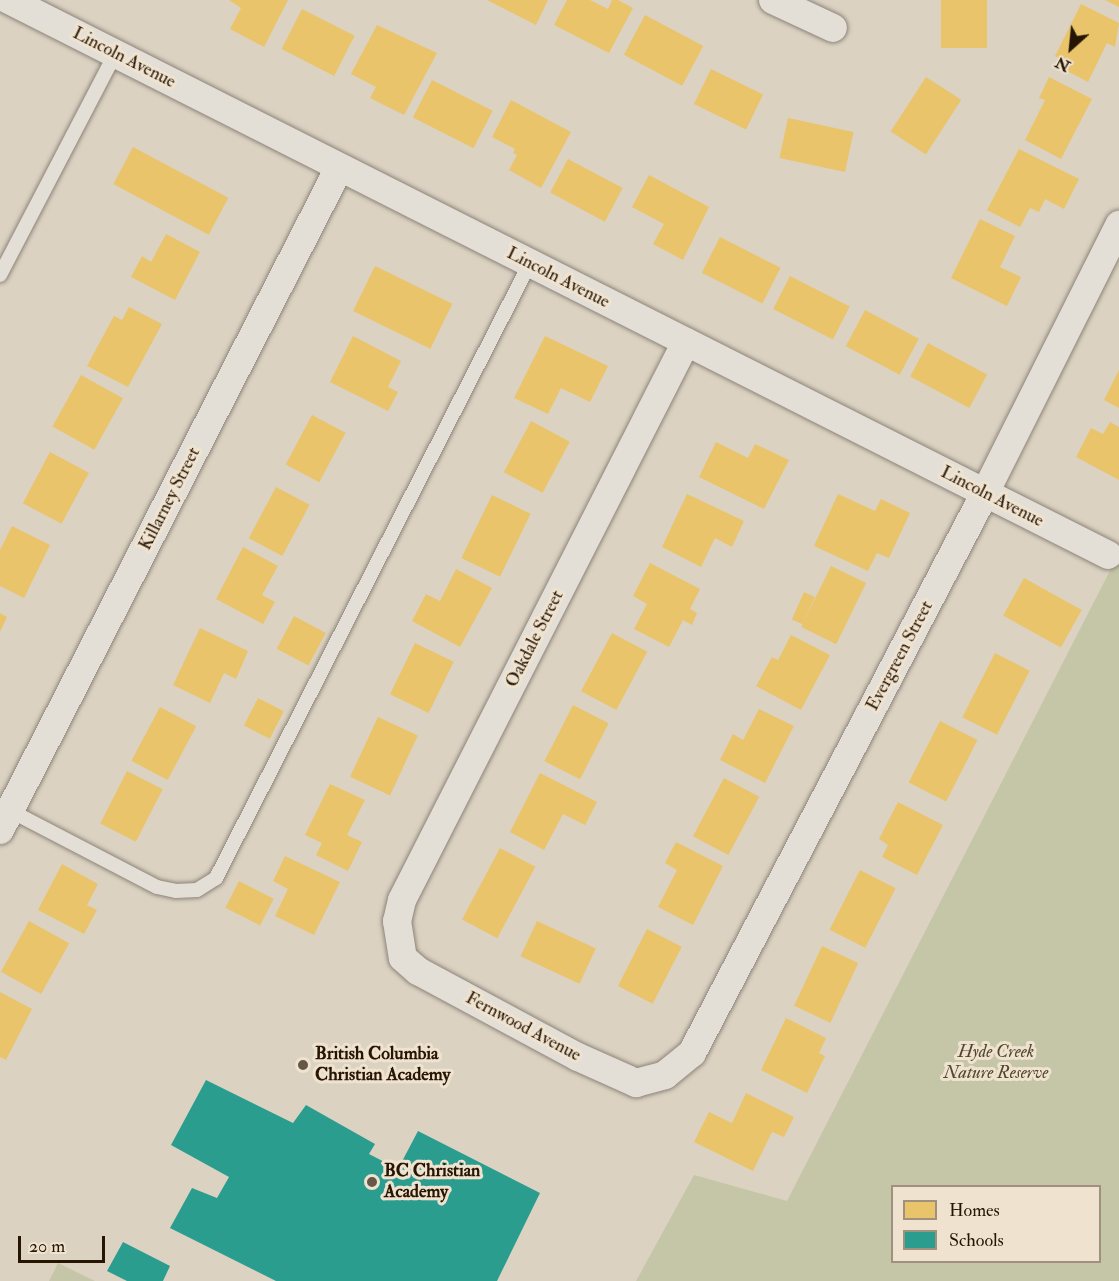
<!DOCTYPE html>
<html>
<head>
<meta charset="utf-8">
<style>
	body { margin:0 }
	#map { position:relative; width:1119px; height:1281px; overflow:hidden; background:#dcd2c2; font-family:"IM FELL Double Pica",serif }
	div>[style] { position:absolute }
	.green>* { inset:0; background:#c5c6a7 }
	.homes>* { inset:0; background:#e9c46a; transform-origin:0 0 }
	.schools>* { inset:0; background:#2a9d8f }
	.roads { filter:drop-shadow(0 0 2px #8c8479) drop-shadow(0 0 2px #8c8479) }
	.lane>* { height:14px; margin:-7px; padding:0 7px; transform-origin:7px; border-radius:7px; background:#e4dfd6 }
	.street>* { height:28px; margin:-14px; padding:0 14px; transform-origin:14px; border-radius:14px; background:#e4dfd6 }
	.dots>* { width:16px; height:16px; translate:-50% -50%; box-sizing:border-box; border:3px solid #efe3d0; border-radius:50% }
	span { translate:-50% -50%; white-space:nowrap; text-align:center; line-height:1.15; -webkit-text-stroke:6px #efe3d0; paint-order:stroke }
	.street-label { font-size:18px; color:#271503 }
	.park-label { font-size:18px; color:#51472e; font-style:italic }
	.poi-label { font-size:18px; color:#271503; font-weight:700 }
	.left { translate:0 -50%; text-align:left }
	.legend { position:absolute; left:891px; top:1185px; width:210px; height:78px; box-sizing:border-box; background:#efe3d0; border:2px solid #9f917e; margin:0; padding:8px 10px; list-style:none; font-size:18px; color:#271503 }
	.legend li { display:flex; align-items:center; gap:12px; height:30px }
	.legend b { width:30px; border:2px solid #9f917e }
	.north { position:absolute; left:1041px; top:18px; width:60px; height:60px; -webkit-text-stroke:4px #efe3d0; paint-order:stroke; rotate:207deg; font-size:16px; font-weight:700; line-height:24px; text-align:center; color:#271503 }
	.north::after { content:''; display:block; margin:auto; width:21px; height:27px; background:#271503; clip-path:polygon(50% 0,100% 100%,50% 72%,0 100%) }
	.scale { position:absolute; left:18px; top:1236px; width:87px; height:27px; box-sizing:border-box; border:3px solid #271503; border-top:0; padding-left:8px; font-size:18px; line-height:21px; white-space:nowrap; color:#271503; -webkit-text-stroke:4px #efe3d0; paint-order:stroke }
</style>
</head>
<body>
<div id="map">
	<div class="green">
		<i style="clip-path:polygon(evenodd,1119px 553px,1119px 1281px,636px 1281px,694px 1175px,787px 1201px,1119px 553px,892px 1186px,1100px 1186px,1100px 1262px,892px 1262px,892px 1186px)"></i>
		<i style="clip-path:polygon(58px 1263px,95px 1281px,49px 1281px)"></i>
	</div>
	<div class="homes">
		<i style="clip-path:polygon(229px 0,288px 0,264px 47px,230px 29px,241px 8px)"></i>
		<i style="clip-path:polygon(487px 0,548px 0,536px 25px)"></i>
		<i style="clip-path:polygon(567px 0,590px 0,608px 9px,612px 0,618px 0,633px 8px,609px 53px,554px 25px)"></i>
		<i style="left:941px;top:0;width:46px;height:48px"></i>
		<i style="clip-path:polygon(1105px 0,1119px 0,1119px 7px)"></i>
		<i style="clip-path:polygon(1081px 4px,1119px 23px,1115px 47px,1107px 43px,1088px 82px,1067px 71px,1071px 64px,1055px 56px)"></i>
		<i style="left:302px;top:9px;width:59px;height:45px;rotate:27deg"></i>
		<i style="left:645px;top:15px;width:66px;height:45px;rotate:28deg"></i>
		<i style="clip-path:polygon(377px 25px,437px 53px,404px 115px,370px 98px,376px 87px,351px 74px)"></i>
		<i style="left:711px;top:69px;width:58px;height:39px;rotate:26deg"></i>
		<i style="left:926px;top:77px;width:42px;height:65px;rotate:33deg"></i>
		<i style="clip-path:polygon(1049px 77px,1092px 99px,1061px 159px,1025px 140px,1045px 100px,1039px 98px)"></i>
		<i style="left:432px;top:80px;width:68px;height:42px;rotate:27deg"></i>
		<i style="clip-path:polygon(511px 100px,571px 132px,541px 188px,509px 170px,517px 155px,513px 153px,515px 149px,492px 137px)"></i>
		<i style="left:788px;top:118px;width:67px;height:41px;rotate:12deg"></i>
		<i style="left:133px;top:147px;width:108px;height:42px;rotate:28deg"></i>
		<i style="clip-path:polygon(1019px 149px,1079px 179px,1064px 209px,1045px 199px,1039px 212px,1030px 208px,1020px 227px,987px 210px)"></i>
		<i style="left:568px;top:159px;width:62px;height:38px;rotate:28deg"></i>
		<i style="clip-path:polygon(649px 175px,709px 207px,683px 260px,653px 244px,664px 224px,632px 207px)"></i>
		<i style="clip-path:polygon(980px 219px,1015px 236px,1000px 267px,1021px 277px,1007px 306px,951px 278px)"></i>
		<i style="clip-path:polygon(166px 234px,200px 252px,175px 300px,131px 277px,142px 256px,151px 262px)"></i>
		<i style="left:720px;top:237px;width:68px;height:40px;rotate:27deg"></i>
		<i style="left:375px;top:266px;width:86px;height:50px;rotate:26deg"></i>
		<i style="left:790px;top:276px;width:67px;height:37px;rotate:27deg"></i>
		<i style="clip-path:polygon(129px 307px,162px 324px,128px 387px,87px 366px,114px 316px,122px 320px)"></i>
		<i style="left:865px;top:310px;width:61px;height:41px;rotate:28deg"></i>
		<i style="clip-path:polygon(353px 336px,401px 361px,388px 387px,398px 392px,388px 411px,330px 382px)"></i>
		<i style="clip-path:polygon(545px 336px,608px 366px,590px 402px,561px 388px,548px 414px,514px 398px)"></i>
		<i style="left:928px;top:343px;width:67px;height:38px;rotate:28deg"></i>
		<i style="clip-path:polygon(1119px 370px,1119px 408px,1104px 400px)"></i>
		<i style="left:81px;top:375px;width:48px;height:59px;rotate:29deg"></i>
		<i style="left:312px;top:415px;width:38px;height:56px;rotate:28deg"></i>
		<i style="left:531px;top:421px;width:44px;height:58px;rotate:28deg"></i>
		<i style="clip-path:polygon(1110px 422px,1119px 427px,1119px 480px,1076px 457px,1091px 428px,1103px 434px)"></i>
		<i style="clip-path:polygon(716px 442px,748px 458px,755px 444px,789px 460px,764px 509px,699px 477px)"></i>
		<i style="left:50px;top:452px;width:44px;height:58px;rotate:28deg"></i>
		<i style="left:276px;top:487px;width:38px;height:58px;rotate:28deg"></i>
		<i style="clip-path:polygon(687px 494px,744px 521px,732px 547px,715px 538px,701px 567px,662px 547px)"></i>
		<i style="clip-path:polygon(838px 494px,875px 511px,881px 499px,910px 513px,889px 558px,877px 553px,868px 571px,814px 546px)"></i>
		<i style="left:492px;top:495px;width:43px;height:70px;rotate:26deg"></i>
		<i style="clip-path:polygon(12px 526px,50px 545px,24px 598px,0 586px,0 550px)"></i>
		<i style="clip-path:polygon(243px 547px,278px 566px,262px 595px,275px 602px,263px 624px,216px 599px)"></i>
		<i style="clip-path:polygon(650px 563px,700px 589px,690px 609px,697px 613px,692px 625px,683px 620px,669px 647px,634px 629px,647px 604px,633px 596px)"></i>
		<i style="left:831px;top:566px;width:39px;height:68px;rotate:26deg"></i>
		<i style="clip-path:polygon(456px 569px,492px 588px,460px 647px,412px 621px,426px 594px,440px 601px)"></i>
		<i style="left:1024px;top:578px;width:66px;height:43px;rotate:29deg"></i>
		<i style="left:804px;top:592px;width:12px;height:30px;rotate:24deg"></i>
		<i style="clip-path:polygon(0 613px,7px 617px,0 632px)"></i>
		<i style="left:294px;top:616px;width:36px;height:37px;rotate:28deg"></i>
		<i style="clip-path:polygon(200px 628px,248px 651px,236px 679px,224px 673px,210px 703px,173px 685px)"></i>
		<i style="left:612px;top:633px;width:40px;height:66px;rotate:28deg"></i>
		<i style="clip-path:polygon(791px 635px,830px 655px,801px 710px,756px 686px,772px 657px,778px 660px)"></i>
		<i style="left:415px;top:643px;width:43px;height:57px;rotate:26deg"></i>
		<i style="left:995px;top:653px;width:39px;height:72px;rotate:27deg"></i>
		<i style="left:258px;top:698px;width:29px;height:31px;rotate:27deg"></i>
		<i style="left:573px;top:705px;width:40px;height:63px;rotate:27deg"></i>
		<i style="left:160px;top:707px;width:41px;height:61px;rotate:28deg"></i>
		<i style="clip-path:polygon(759px 709px,794px 726px,765px 783px,720px 760px,733px 734px,743px 740px)"></i>
		<i style="left:378px;top:717px;width:44px;height:66px;rotate:25deg"></i>
		<i style="left:940px;top:721px;width:42px;height:69px;rotate:27deg"></i>
		<i style="left:127px;top:771px;width:40px;height:59px;rotate:27deg"></i>
		<i style="clip-path:polygon(540px 773px,597px 802px,585px 825px,563px 814px,544px 850px,510px 832px)"></i>
		<i style="left:724px;top:778px;width:40px;height:66px;rotate:28deg"></i>
		<i style="clip-path:polygon(330px 784px,365px 800px,347px 835px,362px 842px,348px 871px,316px 855px,322px 843px,305px 835px)"></i>
		<i style="clip-path:polygon(898px 802px,943px 825px,917px 875px,882px 857px,888px 845px,879px 839px)"></i>
		<i style="clip-path:polygon(676px 842px,723px 866px,693px 925px,658px 907px,677px 870px,665px 863px)"></i>
		<i style="left:500px;top:848px;width:40px;height:81px;rotate:28deg"></i>
		<i style="clip-path:polygon(285px 856px,340px 882px,314px 935px,275px 916px,288px 889px,273px 881px)"></i>
		<i style="clip-path:polygon(62px 864px,98px 884px,87px 905px,97px 910px,84px 934px,38px 910px)"></i>
		<i style="left:860px;top:870px;width:40px;height:67px;rotate:27deg"></i>
		<i style="left:239px;top:881px;width:39px;height:30px;rotate:27deg"></i>
		<i style="left:29px;top:921px;width:46px;height:58px;rotate:29deg"></i>
		<i style="left:537px;top:921px;width:65px;height:39px;rotate:25deg"></i>
		<i style="left:647px;top:929px;width:39px;height:64px;rotate:27deg"></i>
		<i style="left:822px;top:946px;width:40px;height:66px;rotate:25deg"></i>
		<i style="clip-path:polygon(0 992px,32px 1009px,6px 1060px,0 1057px)"></i>
		<i style="clip-path:polygon(786px 1018px,826px 1038px,819px 1053px,825px 1056px,807px 1093px,761px 1070px)"></i>
		<i style="clip-path:polygon(746px 1093px,794px 1117px,784px 1137px,772px 1132px,753px 1171px,694px 1142px,709px 1112px,732px 1123px)"></i>
	</div>
	<div class="schools">
		<i style="clip-path:polygon(206px 1080px,293px 1123px,306px 1105px,375px 1144px,369px 1154px,398px 1169px,418px 1131px,540px 1193px,497px 1281px,276px 1281px,170px 1228px,192px 1188px,217px 1198px,229px 1177px,171px 1145px)"></i>
		<i style="clip-path:polygon(123px 1242px,170px 1266px,163px 1281px,127px 1281px,107px 1271px)"></i>
	</div>
	<div class="roads">
		<div class="lane">
			<i style="left:0;top:275px;width:249px;rotate:-62.5deg"></i>
			<i style="left:7px;top:809px;width:169px;rotate:27.5deg"></i>
			<i style="left:157px;top:887px;width:19px;rotate:12deg"></i>
			<i style="left:176px;top:891px;width:21px;rotate:-3deg"></i>
			<i style="left:197px;top:890px;width:22px;rotate:-32deg"></i>
			<i style="left:216px;top:878px;width:691px;rotate:-62.95deg"></i>
		</div>
		<div class="street">
			<i style="left:9px;top:0;width:1231px;rotate:26.79deg"></i>
			<i style="left:773px;top:0;width:66px;rotate:25deg"></i>
			<i style="left:686px;top:342px;width:626px;rotate:116.97deg"></i>
			<i style="left:402px;top:900px;width:22px;rotate:103deg"></i>
			<i style="left:397px;top:921px;width:37px;rotate:81deg"></i>
			<i style="left:403px;top:958px;width:20px;rotate:41deg"></i>
			<i style="left:418px;top:971px;width:182px;rotate:28.3deg"></i>
			<i style="left:578px;top:1057px;width:64px;rotate:24.1deg"></i>
			<i style="left:636px;top:1083px;width:30px;rotate:-15deg"></i>
			<i style="left:665px;top:1075px;width:35px;rotate:-39deg"></i>
			<i style="left:692px;top:1053px;width:632px;rotate:-62.38deg"></i>
			<i style="left:985px;top:493px;width:300px;rotate:-63.4deg"></i>
			<i style="left:0;top:830px;width:744px;rotate:-62.88deg"></i>
		</div>
	</div>
	<div class="dots">
		<i style="left:303px;top:1065px;background:#665746"></i>
		<i style="left:372px;top:1182px;background:#665746"></i>
	</div>
	<div class="street-label">
		<span style="left:124px;top:58px;rotate:27deg">Lincoln Avenue</span>
		<span style="left:558px;top:278px;rotate:27deg">Lincoln Avenue</span>
		<span style="left:992px;top:497px;rotate:27deg">Lincoln Avenue</span>
		<span style="left:170px;top:499px;rotate:-63deg">Killarney Street</span>
		<span style="left:535px;top:639px;rotate:-63deg">Oakdale Street</span>
		<span style="left:900px;top:656px;rotate:-62deg">Evergreen Street</span>
		<span style="left:523px;top:1027px;rotate:28deg">Fernwood Avenue</span>
	</div>
	<div class="park-label">
		<span style="left:996px;top:1063px">Hyde Creek<br>Nature Reserve</span>
	</div>
	<div class="poi-label">
		<span class="left" style="left:315px;top:1065px">British Columbia<br>Christian Academy</span>
		<span class="left" style="left:384px;top:1182px">BC Christian<br>Academy</span>
	</div>
	<ul class="legend">
	<li><b style="height:16px;background:#e9c46a"></b>Homes</li>
	<li><b style="height:16px;background:#2a9d8f"></b>Schools</li>
	</ul>
	<div class="north">N</div>
	<div class="scale">20 m</div>
</div>
</body>
</html>
